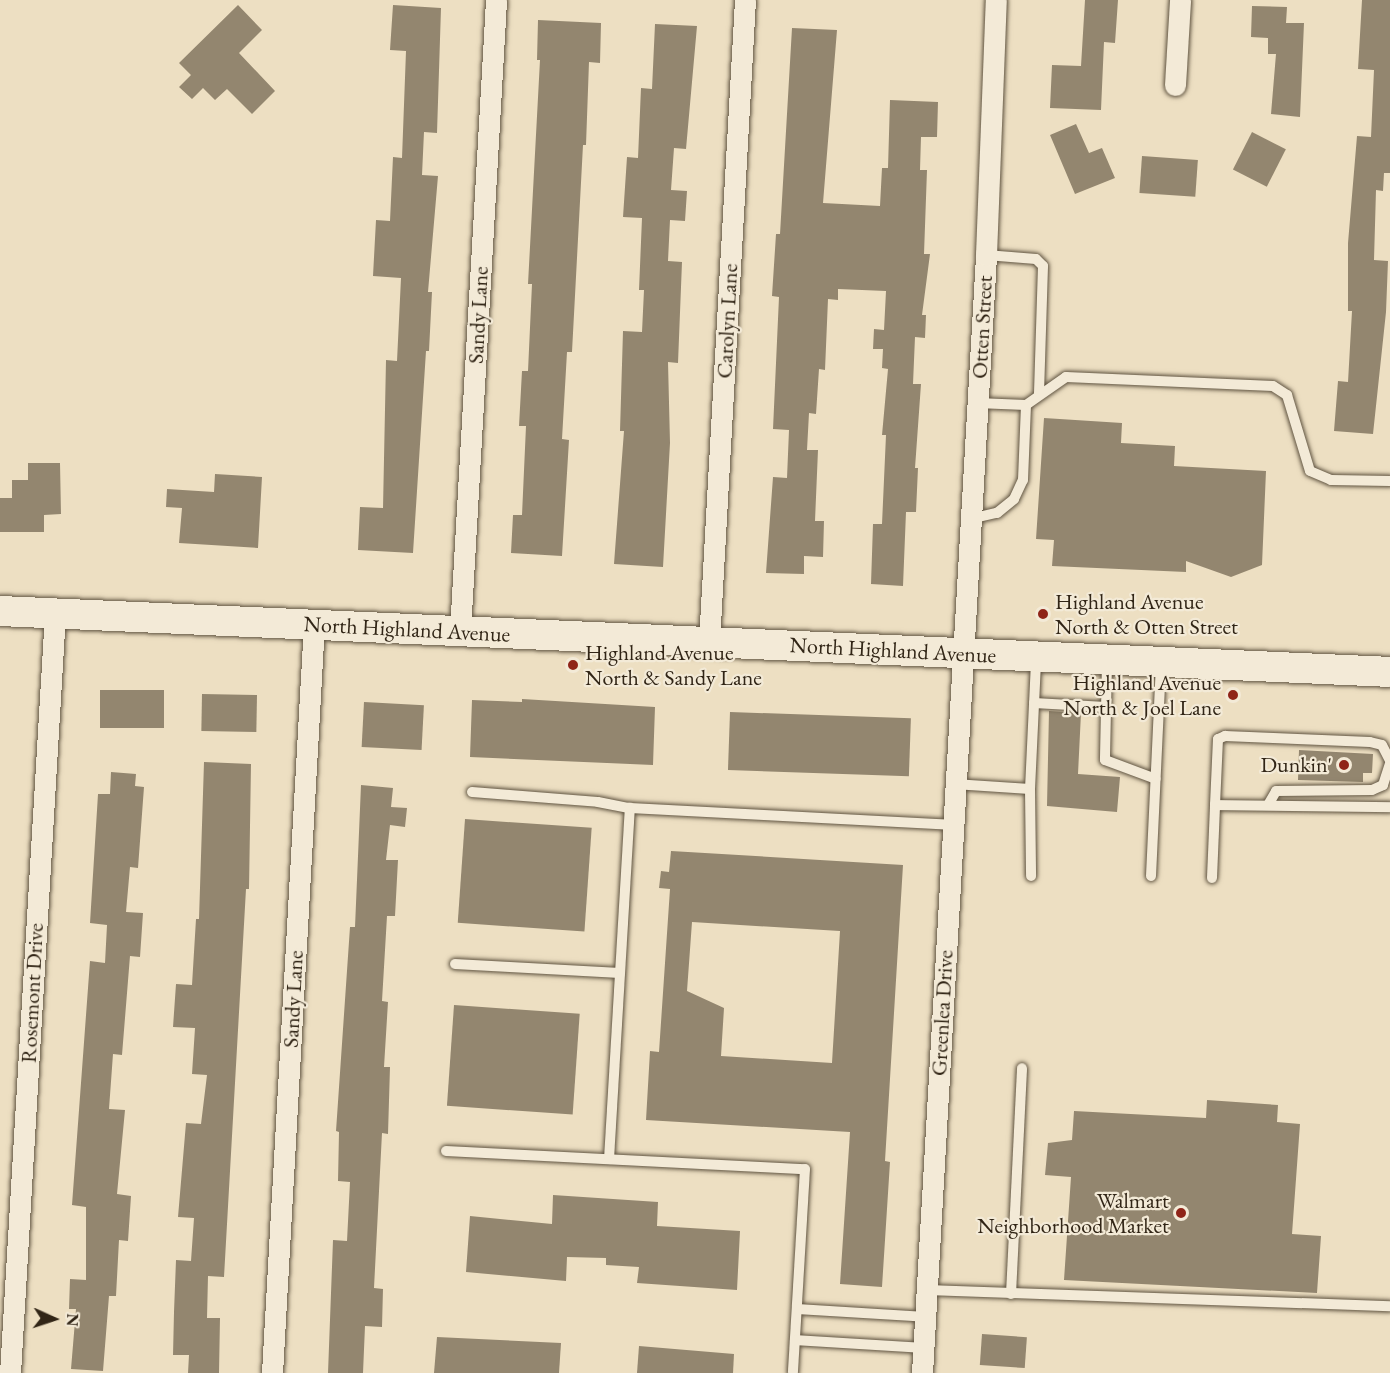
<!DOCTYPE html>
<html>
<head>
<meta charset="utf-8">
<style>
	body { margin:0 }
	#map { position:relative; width:1390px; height:1373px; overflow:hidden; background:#eddfc2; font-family:"EB Garamond",serif }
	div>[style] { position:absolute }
	.building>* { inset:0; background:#93866f; transform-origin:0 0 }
	.roads { filter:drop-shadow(0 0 2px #605441) drop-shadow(0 0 2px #605441) }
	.lane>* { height:10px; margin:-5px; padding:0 5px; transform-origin:5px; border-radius:5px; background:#f3ead7 }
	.street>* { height:21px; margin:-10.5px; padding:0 10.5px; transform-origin:10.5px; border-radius:10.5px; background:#f3ead7 }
	.secondary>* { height:30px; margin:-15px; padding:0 15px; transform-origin:15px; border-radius:15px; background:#f3ead7 }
	.dots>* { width:16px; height:16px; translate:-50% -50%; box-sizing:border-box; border:3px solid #f3ead7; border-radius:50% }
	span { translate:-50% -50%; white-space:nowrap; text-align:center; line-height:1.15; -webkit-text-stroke:4.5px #f3ead7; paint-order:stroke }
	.street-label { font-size:22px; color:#312516 }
	.poi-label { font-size:22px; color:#312516 }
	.left { translate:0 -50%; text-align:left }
	.right { translate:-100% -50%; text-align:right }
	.north { position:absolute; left:24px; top:1289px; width:60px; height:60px; -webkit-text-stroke:4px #f3ead7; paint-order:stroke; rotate:93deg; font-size:16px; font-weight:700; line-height:24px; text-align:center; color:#312516 }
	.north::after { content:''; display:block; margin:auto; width:21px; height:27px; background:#312516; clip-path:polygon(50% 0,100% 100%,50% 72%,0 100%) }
</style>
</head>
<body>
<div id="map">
	<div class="building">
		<i style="clip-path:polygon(1085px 0,1118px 0,1115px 43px,1104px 42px,1101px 110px,1050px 108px,1052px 65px,1081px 66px)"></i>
		<i style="clip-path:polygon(1362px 0,1390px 0,1390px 173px,1384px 173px,1383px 191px,1376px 190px,1374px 260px,1388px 261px,1386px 312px,1373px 434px,1334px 431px,1338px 381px,1348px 382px,1352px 311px,1348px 311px,1348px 243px,1357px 136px,1371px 137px,1374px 70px,1358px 69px)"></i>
		<i style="clip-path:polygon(238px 5px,262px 30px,239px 53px,275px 91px,252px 114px,227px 89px,215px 100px,203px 88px,192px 99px,179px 87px,191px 75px,179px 63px)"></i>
		<i style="clip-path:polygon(393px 5px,441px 8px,437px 133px,424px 132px,422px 175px,438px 176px,428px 292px,432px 292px,429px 351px,426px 351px,413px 553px,358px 550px,360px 507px,383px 508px,386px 360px,397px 361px,401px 278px,373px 276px,376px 220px,390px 221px,393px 157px,402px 158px,406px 51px,390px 50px)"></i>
		<i style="clip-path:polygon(1252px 6px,1287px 7px,1286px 23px,1304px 23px,1300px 117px,1271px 114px,1276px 54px,1268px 54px,1268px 38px,1251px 37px)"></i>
		<i style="clip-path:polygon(538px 20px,601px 23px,600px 63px,589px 62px,586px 145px,583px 145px,572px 352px,567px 352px,562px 439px,569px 440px,562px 556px,511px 553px,513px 515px,522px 515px,526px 426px,519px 426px,522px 371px,528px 371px,532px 284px,528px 284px,540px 60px,537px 60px)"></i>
		<i style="clip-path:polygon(655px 24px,697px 26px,686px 149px,674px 148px,671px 190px,687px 191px,685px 221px,670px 220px,668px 261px,682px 262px,678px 363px,668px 362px,670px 443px,663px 567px,614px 564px,624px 431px,620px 431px,623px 331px,642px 332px,644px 290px,639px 290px,642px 218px,623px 217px,627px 157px,638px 158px,641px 88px,652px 89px)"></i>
		<i style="clip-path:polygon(792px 28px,837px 30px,823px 203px,880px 206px,882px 168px,888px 168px,890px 100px,938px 102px,937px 137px,921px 137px,920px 170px,927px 170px,924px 254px,930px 254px,922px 315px,926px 315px,925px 338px,915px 337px,913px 384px,921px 384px,915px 468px,918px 468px,916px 512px,906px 512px,903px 586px,871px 584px,873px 524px,882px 524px,886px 435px,882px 435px,888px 369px,882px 368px,883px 349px,873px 349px,874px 329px,884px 330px,886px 291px,838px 289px,838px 300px,828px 299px,825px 370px,819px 369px,816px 414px,809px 413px,807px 450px,818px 450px,815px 521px,824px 521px,823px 557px,804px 556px,804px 574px,766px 573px,773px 477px,787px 478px,789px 430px,773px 429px,779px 297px,772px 296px,776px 234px,780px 234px)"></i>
		<i style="clip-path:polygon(1076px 124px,1089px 153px,1102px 148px,1115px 178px,1075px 194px,1050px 135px)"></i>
		<i style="left:1252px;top:132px;width:38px;height:42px;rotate:27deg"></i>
		<i style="left:1142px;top:156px;width:56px;height:37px;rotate:4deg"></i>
		<i style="clip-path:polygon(1044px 418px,1122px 423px,1121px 443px,1175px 446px,1174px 466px,1266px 471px,1262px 565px,1231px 577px,1186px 561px,1186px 572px,1052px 566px,1054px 540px,1036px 539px)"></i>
		<i style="clip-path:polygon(28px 463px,60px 463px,61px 514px,44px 515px,44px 532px,0 532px,0 498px,12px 498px,12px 480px,28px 480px)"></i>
		<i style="clip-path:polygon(215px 474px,262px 477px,258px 548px,179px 543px,182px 508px,166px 507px,167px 489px,214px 492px)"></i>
		<i style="left:100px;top:690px;width:64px;height:38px"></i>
		<i style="left:202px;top:694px;width:55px;height:37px;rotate:1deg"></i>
		<i style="clip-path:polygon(522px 699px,655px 707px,653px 765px,470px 757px,472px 700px,522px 702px)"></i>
		<i style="left:364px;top:702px;width:60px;height:45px;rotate:3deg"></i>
		<i style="clip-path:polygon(1049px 711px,1081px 713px,1078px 774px,1120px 777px,1117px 812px,1047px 806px)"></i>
		<i style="left:730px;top:712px;width:181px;height:58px;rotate:2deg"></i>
		<i style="clip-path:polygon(1299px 750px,1373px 754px,1372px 773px,1363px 773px,1363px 782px,1298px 780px)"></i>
		<i style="clip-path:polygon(204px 762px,251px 764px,249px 889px,246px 889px,224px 1277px,208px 1276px,207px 1318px,220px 1318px,219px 1373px,188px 1373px,189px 1355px,173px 1355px,174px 1312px,176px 1260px,191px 1261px,194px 1218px,178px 1217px,186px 1123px,201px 1124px,207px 1075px,192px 1074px,195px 1028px,173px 1027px,176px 984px,192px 985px,196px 919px,199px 919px)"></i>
		<i style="clip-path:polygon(111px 772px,136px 774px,135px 786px,144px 787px,138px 868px,130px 867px,126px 912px,143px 913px,140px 957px,130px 956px,122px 1055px,113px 1054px,109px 1109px,125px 1110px,117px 1194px,131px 1196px,128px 1241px,119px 1240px,116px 1296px,109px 1296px,103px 1371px,71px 1369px,76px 1309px,69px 1309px,70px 1279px,86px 1280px,86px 1207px,72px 1205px,90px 961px,105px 963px,107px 925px,90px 923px,98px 794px,110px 794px)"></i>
		<i style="clip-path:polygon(361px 785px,393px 788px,391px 807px,407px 808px,405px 827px,390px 825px,386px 860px,398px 860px,395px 916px,387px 916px,382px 1001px,388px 1002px,384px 1067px,390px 1067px,388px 1134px,382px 1133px,374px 1288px,383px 1289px,382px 1327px,365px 1326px,363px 1373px,328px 1373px,333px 1240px,347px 1241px,350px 1182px,338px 1181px,339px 1132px,336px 1131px,350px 927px,355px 927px)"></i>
		<i style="left:465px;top:819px;width:127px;height:104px;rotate:4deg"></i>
		<i style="clip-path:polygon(evenodd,671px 851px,903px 865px,885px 1161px,890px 1162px,882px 1287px,840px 1284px,850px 1132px,646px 1120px,650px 1051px,659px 1052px,670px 889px,659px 888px,661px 871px,669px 872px,671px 851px,692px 922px,840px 931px,832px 1063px,721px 1056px,724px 1008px,687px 991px,692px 922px)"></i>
		<i style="left:454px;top:1005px;width:126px;height:101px;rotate:4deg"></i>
		<i style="clip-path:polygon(1207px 1100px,1278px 1105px,1277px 1122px,1300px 1124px,1292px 1234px,1321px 1236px,1317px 1293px,1064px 1280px,1071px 1177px,1045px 1175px,1048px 1143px,1072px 1140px,1074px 1111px,1206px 1118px)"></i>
		<i style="clip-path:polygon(553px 1195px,658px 1202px,657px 1226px,740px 1231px,737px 1290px,637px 1283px,639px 1267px,606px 1265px,606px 1258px,567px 1257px,566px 1281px,466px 1272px,470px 1216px,552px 1224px)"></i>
		<i style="left:982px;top:1334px;width:45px;height:31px;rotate:4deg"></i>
		<i style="clip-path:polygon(437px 1337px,561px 1343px,559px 1373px,434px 1373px)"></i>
		<i style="clip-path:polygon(639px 1346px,734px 1354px,733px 1373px,637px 1373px)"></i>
	</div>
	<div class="roads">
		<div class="lane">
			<i style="left:986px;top:255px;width:50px;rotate:4.6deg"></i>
			<i style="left:1036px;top:259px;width:10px;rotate:45deg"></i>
			<i style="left:1043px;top:266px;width:129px;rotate:91.8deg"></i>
			<i style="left:977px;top:403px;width:49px;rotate:2.3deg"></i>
			<i style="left:1026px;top:405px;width:49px;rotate:-35deg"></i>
			<i style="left:1066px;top:377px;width:207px;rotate:2.5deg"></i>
			<i style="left:1273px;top:386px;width:17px;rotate:33deg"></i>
			<i style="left:1287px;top:395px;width:79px;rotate:73.2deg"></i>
			<i style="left:1310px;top:471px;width:23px;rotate:23deg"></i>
			<i style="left:1331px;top:480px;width:59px;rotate:1deg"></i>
			<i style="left:970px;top:519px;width:28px;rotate:-13deg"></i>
			<i style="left:997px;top:513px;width:22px;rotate:-39deg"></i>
			<i style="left:1014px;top:499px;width:21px;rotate:-65deg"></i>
			<i style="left:1023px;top:480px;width:75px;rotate:-87.7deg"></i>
			<i style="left:1107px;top:662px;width:98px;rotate:91.2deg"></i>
			<i style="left:1105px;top:760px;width:54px;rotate:20.4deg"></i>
			<i style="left:1034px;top:703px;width:72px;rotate:3.2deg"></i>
			<i style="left:954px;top:784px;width:76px;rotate:3.8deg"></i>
			<i style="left:1030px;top:789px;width:129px;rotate:-87.3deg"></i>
			<i style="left:1030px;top:789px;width:87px;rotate:89.3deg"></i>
			<i style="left:472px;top:792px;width:126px;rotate:4.5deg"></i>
			<i style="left:598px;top:802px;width:33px;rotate:11deg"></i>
			<i style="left:630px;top:808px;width:321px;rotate:3deg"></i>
			<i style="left:1215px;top:805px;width:66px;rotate:-87.4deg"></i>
			<i style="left:1218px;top:739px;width:8px;rotate:-23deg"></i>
			<i style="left:1225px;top:736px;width:145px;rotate:2.4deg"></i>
			<i style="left:1370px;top:742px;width:12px;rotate:14deg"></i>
			<i style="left:1382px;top:745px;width:18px;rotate:63deg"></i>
			<i style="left:1268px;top:805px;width:16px;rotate:-60deg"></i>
			<i style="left:1276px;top:791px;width:96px;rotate:-0.6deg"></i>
			<i style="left:1372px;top:790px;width:12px;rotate:-24deg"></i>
			<i style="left:1383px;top:785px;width:22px;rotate:-72deg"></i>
			<i style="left:1151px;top:876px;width:212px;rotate:-87.3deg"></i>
			<i style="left:1212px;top:878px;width:73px;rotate:-87.6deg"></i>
			<i style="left:1215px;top:805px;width:175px;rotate:0.7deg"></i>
			<i style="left:455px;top:964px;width:165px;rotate:3.1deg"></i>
			<i style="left:446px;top:1151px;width:359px;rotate:2.9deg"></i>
			<i style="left:805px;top:1169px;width:204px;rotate:93.4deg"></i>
			<i style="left:609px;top:1159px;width:352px;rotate:-86.6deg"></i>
			<i style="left:927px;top:1290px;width:463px;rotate:2deg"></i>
			<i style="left:1011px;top:1294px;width:226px;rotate:-87.2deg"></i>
			<i style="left:797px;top:1309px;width:129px;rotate:3.5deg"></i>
			<i style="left:795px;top:1340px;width:129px;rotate:3.5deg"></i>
		</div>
		<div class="street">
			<i style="left:1175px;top:85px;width:85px;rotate:-86.6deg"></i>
			<i style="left:460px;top:631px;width:632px;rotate:-86.73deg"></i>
			<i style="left:709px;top:642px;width:643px;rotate:-86.79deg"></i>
			<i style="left:10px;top:1373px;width:760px;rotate:-86.61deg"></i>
			<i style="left:272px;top:1373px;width:750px;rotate:-86.79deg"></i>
			<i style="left:922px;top:1373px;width:1120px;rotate:-86.72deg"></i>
			<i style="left:986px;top:255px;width:255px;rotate:-87.8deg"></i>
		</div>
		<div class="secondary">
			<i style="left:0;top:611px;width:1391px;rotate:2.51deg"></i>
		</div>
	</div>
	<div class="dots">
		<i style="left:1043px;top:614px;background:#8f2418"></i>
		<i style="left:573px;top:665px;background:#8f2418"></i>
		<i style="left:1233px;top:695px;background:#8f2418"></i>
		<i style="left:1344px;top:765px;background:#8f2418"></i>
		<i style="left:1181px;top:1213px;background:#8f2418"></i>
	</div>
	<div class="street-label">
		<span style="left:478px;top:315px;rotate:-87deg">Sandy Lane</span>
		<span style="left:727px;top:321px;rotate:-87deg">Carolyn Lane</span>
		<span style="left:982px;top:327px;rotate:-87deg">Otten Street</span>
		<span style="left:407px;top:629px;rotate:3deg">North Highland Avenue</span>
		<span style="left:893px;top:650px;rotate:3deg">North Highland Avenue</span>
		<span style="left:32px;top:993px;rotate:-87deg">Rosemont Drive</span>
		<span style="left:293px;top:999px;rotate:-87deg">Sandy Lane</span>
		<span style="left:942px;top:1013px;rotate:-87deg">Greenlea Drive</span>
	</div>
	<div class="poi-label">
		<span class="left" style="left:1055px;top:614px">Highland Avenue<br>North &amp; Otten Street</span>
		<span class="left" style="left:585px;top:665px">Highland Avenue<br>North &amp; Sandy Lane</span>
		<span class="right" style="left:1221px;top:695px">Highland Avenue<br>North &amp; Joel Lane</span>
		<span class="right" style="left:1332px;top:765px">Dunkin'</span>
		<span class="right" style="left:1169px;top:1213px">Walmart<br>Neighborhood Market</span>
	</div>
	<div class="north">N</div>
</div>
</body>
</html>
